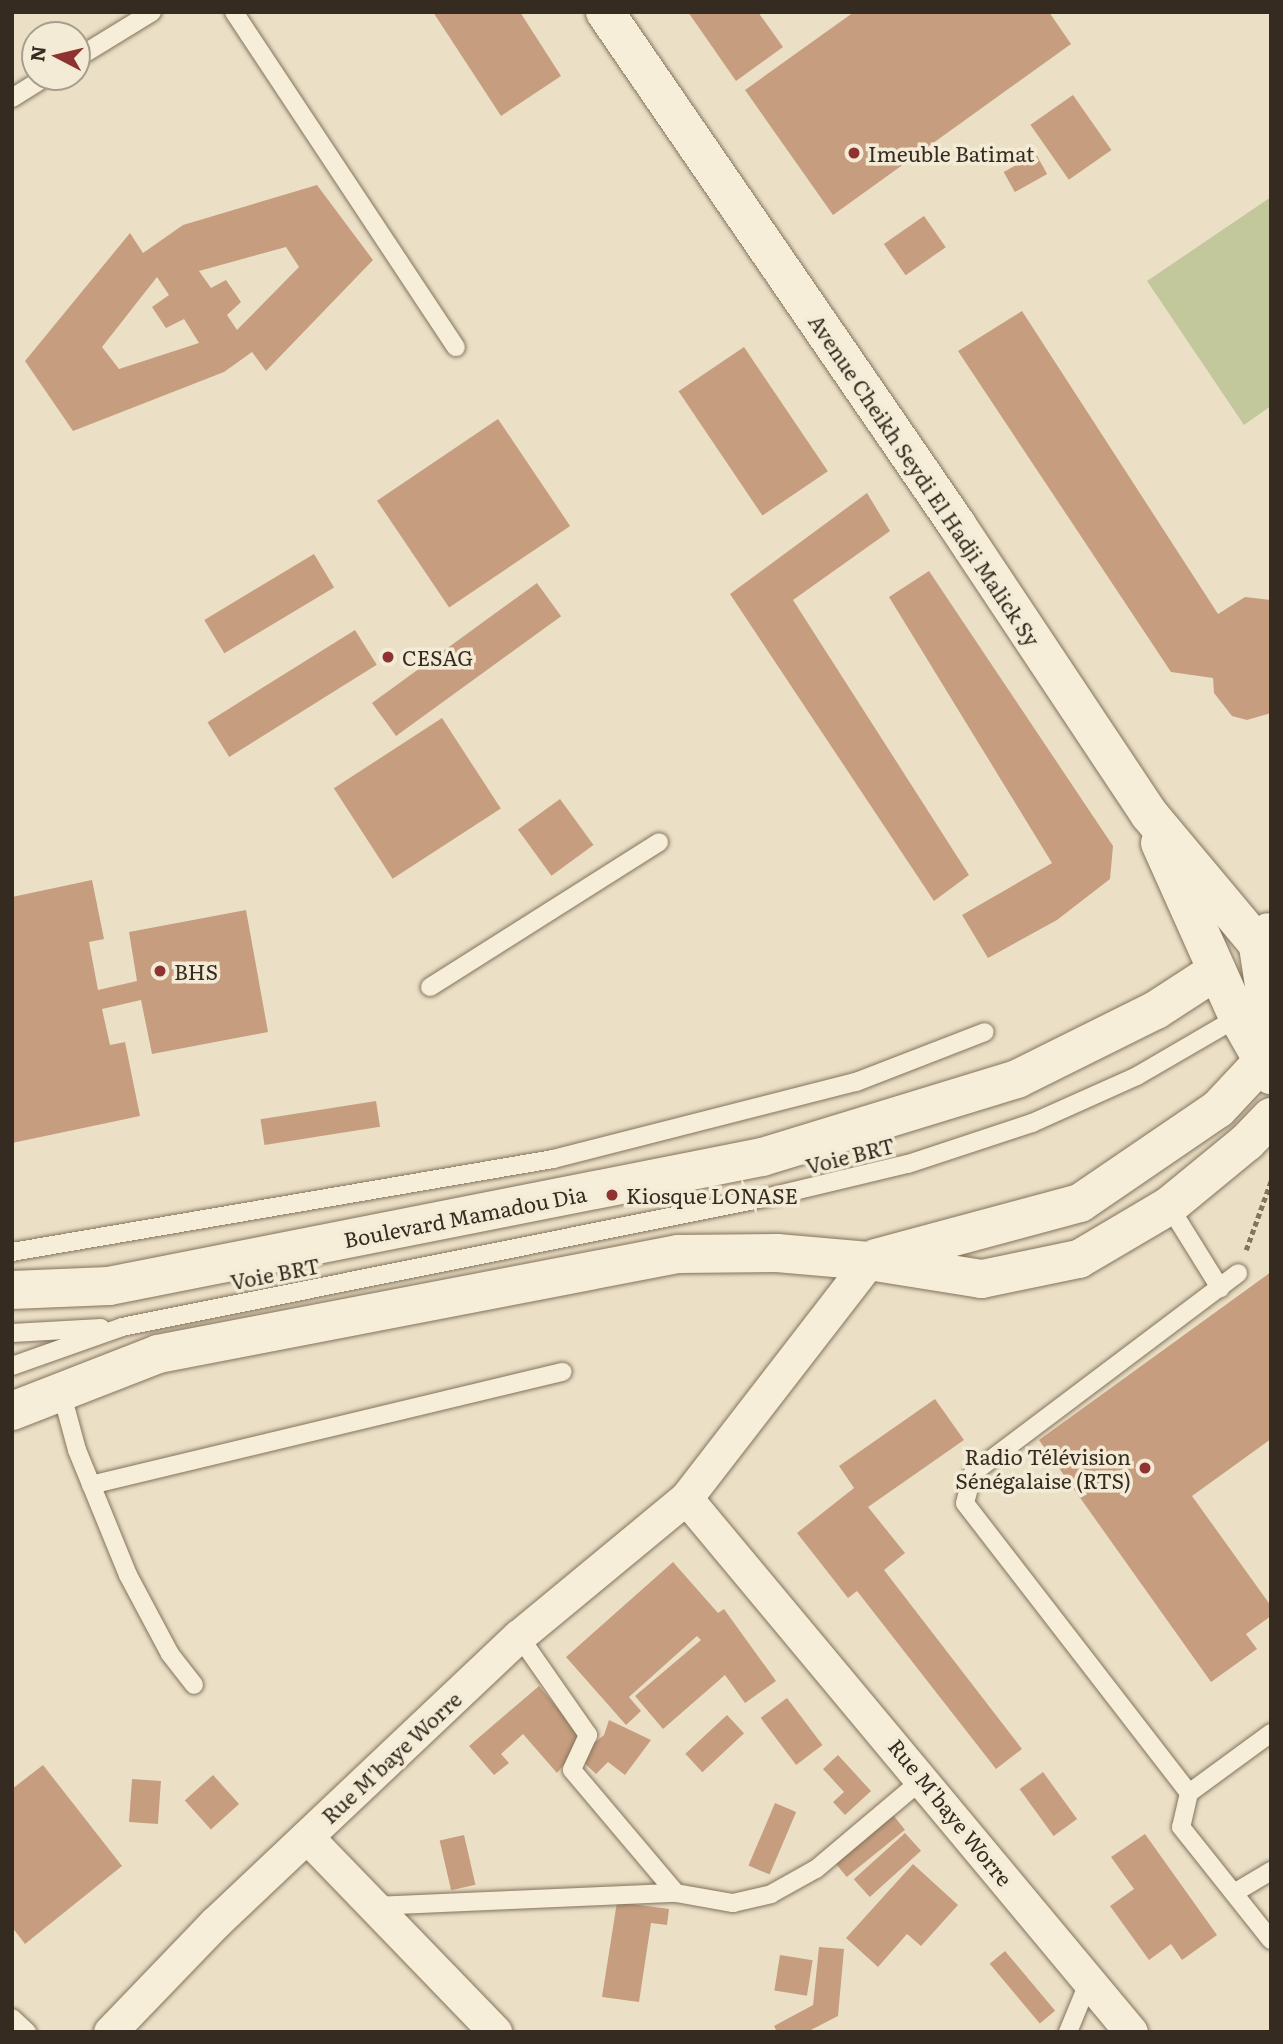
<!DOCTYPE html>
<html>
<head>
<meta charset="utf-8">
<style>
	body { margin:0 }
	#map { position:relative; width:1283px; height:2044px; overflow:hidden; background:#ebe0c6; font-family:Literata,serif }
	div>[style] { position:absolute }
	.green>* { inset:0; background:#c2c89b }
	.building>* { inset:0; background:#c69e7f; transform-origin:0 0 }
	.path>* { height:4.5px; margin-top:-2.25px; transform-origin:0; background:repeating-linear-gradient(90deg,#84735d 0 5px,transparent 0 8.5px) }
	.roads { filter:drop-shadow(0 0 2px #84735d) drop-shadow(0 0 2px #84735d) }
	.service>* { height:18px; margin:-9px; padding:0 9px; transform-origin:9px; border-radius:9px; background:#f6eed9 }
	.minor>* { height:33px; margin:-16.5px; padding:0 16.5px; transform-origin:16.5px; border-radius:16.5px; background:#f6eed9 }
	.tertiary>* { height:38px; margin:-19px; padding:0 19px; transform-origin:19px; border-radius:19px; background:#f6eed9 }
	.secondary>* { height:38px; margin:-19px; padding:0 19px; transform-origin:19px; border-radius:19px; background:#f6eed9 }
	.dots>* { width:19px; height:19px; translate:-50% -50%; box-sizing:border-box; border:4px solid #f3ebd5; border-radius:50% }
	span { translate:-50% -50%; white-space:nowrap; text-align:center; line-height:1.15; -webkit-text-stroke:7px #f3ebd5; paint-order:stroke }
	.poi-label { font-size:21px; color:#362b20 }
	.left { translate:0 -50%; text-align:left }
	.right { translate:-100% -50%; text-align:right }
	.street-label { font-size:21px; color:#362b20 }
	.frame { position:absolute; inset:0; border:14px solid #362b20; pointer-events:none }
	.north { position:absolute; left:21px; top:21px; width:70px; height:70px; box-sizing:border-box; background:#f3ebd5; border:2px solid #a79e8d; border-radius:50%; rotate:277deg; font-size:19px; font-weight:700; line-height:28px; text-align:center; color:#362b20 }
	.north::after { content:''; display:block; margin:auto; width:24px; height:32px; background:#8f3332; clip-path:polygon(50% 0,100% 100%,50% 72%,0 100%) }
</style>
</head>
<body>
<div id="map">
	<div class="green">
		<i style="clip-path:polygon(1271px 197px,1271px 406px,1244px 425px,1147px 281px)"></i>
	</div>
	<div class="building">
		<i style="clip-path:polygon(433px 12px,520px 12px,561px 76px,501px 116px)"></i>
		<i style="clip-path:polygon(688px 12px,758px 12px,783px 47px,736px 81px)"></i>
		<i style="clip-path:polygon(854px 12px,1049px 12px,1071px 44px,833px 215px,745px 90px)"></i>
		<i style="left:1073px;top:95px;width:67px;height:52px;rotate:55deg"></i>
		<i style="left:1036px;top:154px;width:23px;height:37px;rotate:61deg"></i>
		<i style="clip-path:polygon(evenodd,317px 185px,373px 260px,266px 371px,252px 352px,224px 372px,73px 431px,25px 361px,130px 233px,143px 253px,183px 225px,317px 185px,286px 247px,299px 267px,237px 330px,227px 315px,241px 302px,226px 280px,211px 288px,199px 271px,286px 247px,317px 185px,157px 277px,169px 295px,152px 307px,166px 328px,184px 319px,199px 343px,119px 369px,102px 347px,157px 277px)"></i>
		<i style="left:924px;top:216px;width:38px;height:49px;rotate:55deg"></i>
		<i style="clip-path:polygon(1022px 311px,1218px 614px,1245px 597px,1271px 600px,1271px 713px,1247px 720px,1232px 716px,1214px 693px,1213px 678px,1171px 672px,958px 351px)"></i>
		<i style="left:744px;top:347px;width:150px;height:79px;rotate:56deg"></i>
		<i style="left:498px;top:419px;width:129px;height:146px;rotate:56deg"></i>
		<i style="clip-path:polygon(867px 493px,890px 531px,793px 600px,969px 875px,934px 901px,730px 594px)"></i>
		<i style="left:314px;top:554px;width:39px;height:128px;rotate:59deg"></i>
		<i style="clip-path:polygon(929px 571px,1113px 846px,1110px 879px,1057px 920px,988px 958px,962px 915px,1052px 863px,889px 597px)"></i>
		<i style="left:537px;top:583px;width:41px;height:204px;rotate:54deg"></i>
		<i style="left:355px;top:630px;width:41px;height:174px;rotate:58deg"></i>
		<i style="left:442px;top:718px;width:108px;height:129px;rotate:57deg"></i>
		<i style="left:560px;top:799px;width:57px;height:52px;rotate:54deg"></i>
		<i style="clip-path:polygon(92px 880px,104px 939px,89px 942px,98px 990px,137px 981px,129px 932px,246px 910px,268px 1032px,152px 1054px,141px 1000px,102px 1009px,110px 1045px,125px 1042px,140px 1116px,12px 1143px,12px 897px)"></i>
		<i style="left:376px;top:1101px;width:26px;height:117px;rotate:81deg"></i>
		<i style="clip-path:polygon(1271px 1272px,1271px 1439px,1192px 1496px,1271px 1606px,1271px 1616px,1246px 1634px,1257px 1649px,1211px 1682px,1039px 1440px)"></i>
		<i style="clip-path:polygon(935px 1399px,964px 1440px,868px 1507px,905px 1553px,884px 1570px,1022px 1749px,996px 1769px,857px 1591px,848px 1598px,797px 1533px,854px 1488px,839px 1466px)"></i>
		<i style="clip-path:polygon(673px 1562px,718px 1613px,724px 1609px,776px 1681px,745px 1703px,725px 1675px,663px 1729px,635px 1696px,701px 1640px,697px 1636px,629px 1697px,641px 1711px,626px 1725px,566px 1657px)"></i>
		<i style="clip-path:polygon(539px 1686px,584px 1740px,557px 1773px,523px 1734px,501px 1754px,509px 1763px,494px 1775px,469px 1746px)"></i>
		<i style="left:787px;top:1698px;width:59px;height:33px;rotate:53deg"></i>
		<i style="left:727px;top:1715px;width:25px;height:57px;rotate:47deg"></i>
		<i style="clip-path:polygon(609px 1720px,651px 1740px,625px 1775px,608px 1762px,596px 1774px,578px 1757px,604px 1735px)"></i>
		<i style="clip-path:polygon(838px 1755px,871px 1791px,845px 1815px,833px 1802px,844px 1792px,823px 1769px)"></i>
		<i style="clip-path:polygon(43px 1765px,122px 1866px,25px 1944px,12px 1927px,12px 1789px)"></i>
		<i style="left:1043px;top:1772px;width:58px;height:29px;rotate:54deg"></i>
		<i style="left:213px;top:1775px;width:39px;height:38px;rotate:48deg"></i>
		<i style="left:132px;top:1779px;width:29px;height:43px;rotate:4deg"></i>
		<i style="left:775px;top:1803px;width:23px;height:68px;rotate:23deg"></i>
		<i style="left:893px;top:1815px;width:19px;height:75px;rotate:51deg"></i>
		<i style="left:905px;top:1833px;width:24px;height:69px;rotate:48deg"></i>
		<i style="clip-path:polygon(1145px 1834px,1217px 1935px,1182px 1960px,1171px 1944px,1149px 1960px,1110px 1906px,1134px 1889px,1111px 1857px)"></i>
		<i style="left:464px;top:1835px;width:51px;height:25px;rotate:77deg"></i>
		<i style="clip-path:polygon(913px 1864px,958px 1905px,921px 1946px,907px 1934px,878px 1967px,846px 1938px)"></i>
		<i style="clip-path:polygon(617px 1902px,669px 1909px,667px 1925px,651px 1923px,639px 2002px,602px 1997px)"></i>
		<i style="clip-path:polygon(819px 1947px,844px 1949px,838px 2016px,807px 2032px,777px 2032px,774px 2026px,813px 2005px)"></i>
		<i style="left:1005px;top:1951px;width:78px;height:20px;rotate:50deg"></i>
		<i style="left:780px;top:1955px;width:33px;height:36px;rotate:9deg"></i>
	</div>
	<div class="path">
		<i style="left:1246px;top:1250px;width:73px;rotate:-70.1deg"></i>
	</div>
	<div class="roads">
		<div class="service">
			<i style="left:234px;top:12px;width:402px;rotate:56.5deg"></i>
			<i style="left:77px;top:58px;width:88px;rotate:-31.5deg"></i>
			<i style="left:12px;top:98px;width:40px;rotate:-32deg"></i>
			<i style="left:430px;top:987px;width:271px;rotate:-32.3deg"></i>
			<i style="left:1169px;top:1206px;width:97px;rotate:58.1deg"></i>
			<i style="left:12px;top:1252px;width:549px;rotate:-9.75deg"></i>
			<i style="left:553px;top:1159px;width:313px;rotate:-14.3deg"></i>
			<i style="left:856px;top:1082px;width:138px;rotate:-21.2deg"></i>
			<i style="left:12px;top:1333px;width:89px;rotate:-3.2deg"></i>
			<i style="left:12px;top:1366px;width:117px;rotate:-19.5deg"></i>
			<i style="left:122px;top:1327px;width:660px;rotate:-11.36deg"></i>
			<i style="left:769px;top:1197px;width:143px;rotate:-13.4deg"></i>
			<i style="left:908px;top:1164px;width:131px;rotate:-18.3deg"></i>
			<i style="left:1032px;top:1123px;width:115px;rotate:-24.1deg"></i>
			<i style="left:1137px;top:1076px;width:119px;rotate:-30.2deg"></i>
			<i style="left:61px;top:1391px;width:61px;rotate:74.8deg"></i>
			<i style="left:77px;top:1450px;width:135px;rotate:67.8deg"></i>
			<i style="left:128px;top:1575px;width:89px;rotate:62deg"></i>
			<i style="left:170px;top:1654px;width:39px;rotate:52deg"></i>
			<i style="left:91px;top:1485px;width:485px;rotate:-13.5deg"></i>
			<i style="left:519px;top:1636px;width:121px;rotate:55.1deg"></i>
			<i style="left:588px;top:1735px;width:38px;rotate:115deg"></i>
			<i style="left:572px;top:1770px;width:161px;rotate:49.8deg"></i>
			<i style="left:1271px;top:1733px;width:102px;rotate:143.8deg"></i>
			<i style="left:1189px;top:1793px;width:35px;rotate:103deg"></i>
			<i style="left:1181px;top:1827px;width:144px;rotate:51.5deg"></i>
			<i style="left:1189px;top:1793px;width:366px;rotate:-127.7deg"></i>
			<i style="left:965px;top:1503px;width:31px;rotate:-75deg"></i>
			<i style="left:973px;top:1473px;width:332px;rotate:-37deg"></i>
			<i style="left:1234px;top:1893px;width:43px;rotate:-30.7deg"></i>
			<i style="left:374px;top:1906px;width:302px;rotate:-2.5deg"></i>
			<i style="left:676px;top:1893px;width:58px;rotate:10deg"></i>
			<i style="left:733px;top:1903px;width:39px;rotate:-13deg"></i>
			<i style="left:771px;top:1894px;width:51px;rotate:-29.1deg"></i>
			<i style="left:816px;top:1869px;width:141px;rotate:-40.1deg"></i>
			<i style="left:12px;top:2018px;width:21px;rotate:43deg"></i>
			<i style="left:1068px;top:2032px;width:55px;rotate:-67.6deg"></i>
		</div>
		<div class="minor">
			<i style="left:686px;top:1498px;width:695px;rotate:50.19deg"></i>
			<i style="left:307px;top:1837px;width:271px;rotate:46deg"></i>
			<i style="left:110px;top:2032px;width:151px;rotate:-46.1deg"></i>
			<i style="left:215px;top:1923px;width:418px;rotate:-43.4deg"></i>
			<i style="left:519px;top:1636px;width:217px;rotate:-39.6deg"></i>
			<i style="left:686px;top:1498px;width:299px;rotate:-52.3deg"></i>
		</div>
		<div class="tertiary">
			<i style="left:876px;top:1258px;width:211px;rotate:-15.1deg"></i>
			<i style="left:1080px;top:1203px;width:167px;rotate:-34.3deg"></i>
			<i style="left:1218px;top:1109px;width:63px;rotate:-46.9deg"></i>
			<i style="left:1261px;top:1063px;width:52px;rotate:-82.3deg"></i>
			<i style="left:1268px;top:1011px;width:72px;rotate:-98.8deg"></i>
			<i style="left:1257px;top:940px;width:14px;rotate:-34deg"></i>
			<i style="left:12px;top:1290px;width:97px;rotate:-2.4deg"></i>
			<i style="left:109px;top:1286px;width:666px;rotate:-11.17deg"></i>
			<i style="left:762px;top:1157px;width:267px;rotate:-17deg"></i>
			<i style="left:1017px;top:1079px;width:155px;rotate:-26.4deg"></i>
			<i style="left:1156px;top:1010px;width:72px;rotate:-33deg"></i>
			<i style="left:12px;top:1411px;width:157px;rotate:-21.3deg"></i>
			<i style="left:158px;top:1354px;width:530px;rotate:-10.89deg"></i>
			<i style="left:678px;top:1254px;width:99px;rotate:-0.6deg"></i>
			<i style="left:777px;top:1253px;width:92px;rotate:5deg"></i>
			<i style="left:869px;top:1261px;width:114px;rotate:9.1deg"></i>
			<i style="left:982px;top:1279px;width:99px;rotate:-11.7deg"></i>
			<i style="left:1079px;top:1259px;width:104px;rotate:-30.5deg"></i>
			<i style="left:1169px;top:1206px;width:101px;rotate:-39.4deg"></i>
			<i style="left:1247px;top:1142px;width:35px;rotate:-46deg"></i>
		</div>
		<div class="secondary">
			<i style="left:605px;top:12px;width:622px;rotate:55.54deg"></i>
			<i style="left:957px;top:525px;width:347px;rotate:56.4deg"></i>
			<i style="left:1149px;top:814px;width:190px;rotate:50.1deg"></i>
			<i style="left:1160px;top:843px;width:191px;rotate:65.9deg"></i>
			<i style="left:1238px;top:1017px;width:67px;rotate:60.4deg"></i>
		</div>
	</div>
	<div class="dots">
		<i style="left:854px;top:153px;background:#8f3332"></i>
		<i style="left:388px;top:657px;background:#8f3332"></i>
		<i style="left:160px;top:971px;background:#8f3332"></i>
		<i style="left:612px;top:1195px;background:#8f3332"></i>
		<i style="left:1145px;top:1468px;background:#8f3332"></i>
	</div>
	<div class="poi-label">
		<span class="left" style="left:868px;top:153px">Imeuble Batimat</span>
		<span class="left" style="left:402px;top:657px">CESAG</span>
		<span class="left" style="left:174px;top:971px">BHS</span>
		<span class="left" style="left:626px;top:1195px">Kiosque LONASE</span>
		<span class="right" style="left:1131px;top:1468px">Radio Télévision<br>Sénégalaise (RTS)</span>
	</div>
	<div class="street-label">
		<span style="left:925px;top:480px;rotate:56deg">Avenue Cheikh Seydi El Hadji Malick Sy</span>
		<span style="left:850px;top:1155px;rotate:-14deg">Voie BRT</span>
		<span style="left:465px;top:1216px;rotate:-11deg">Boulevard Mamadou Dia</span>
		<span style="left:275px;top:1273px;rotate:-11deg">Voie BRT</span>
		<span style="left:391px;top:1757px;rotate:-43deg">Rue M'baye Worre</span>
		<span style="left:951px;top:1812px;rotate:51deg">Rue M'baye Worre</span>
	</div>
	<div class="frame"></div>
	<div class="north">N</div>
</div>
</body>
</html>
